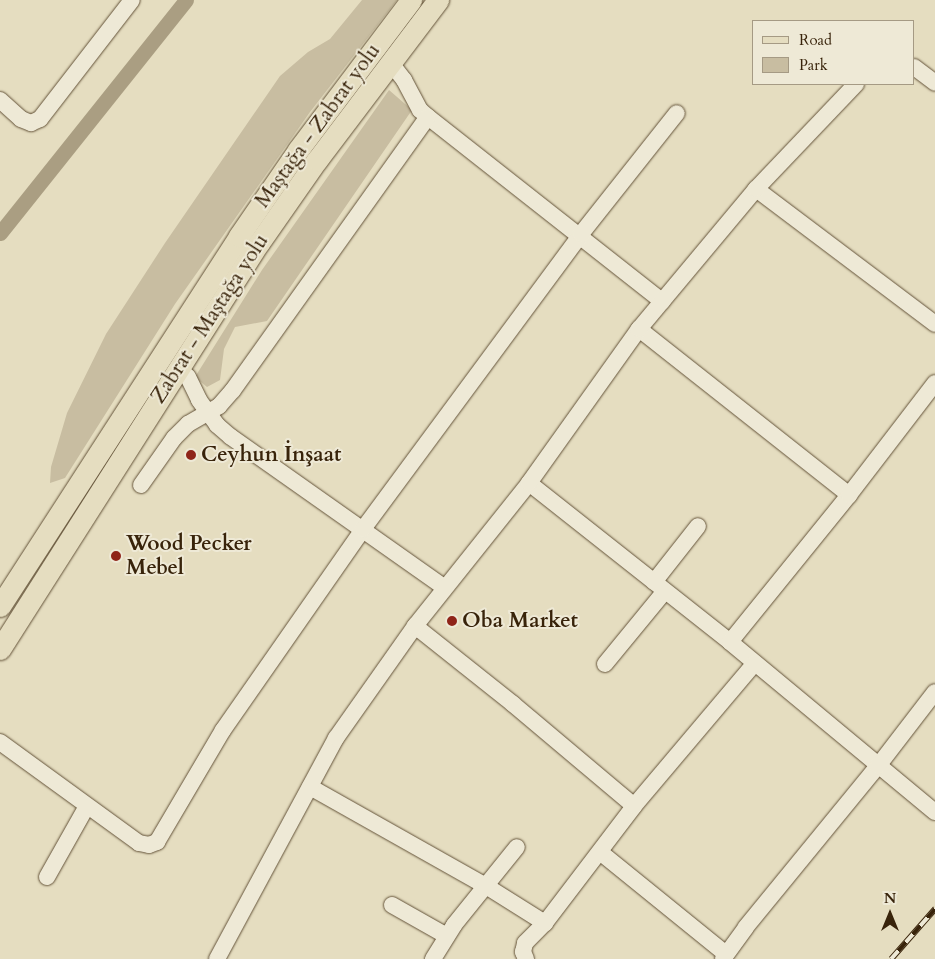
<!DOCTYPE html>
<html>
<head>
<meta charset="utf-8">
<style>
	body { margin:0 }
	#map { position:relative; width:935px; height:959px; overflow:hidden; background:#e5ddc0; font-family:Cardo,serif }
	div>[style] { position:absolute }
	.green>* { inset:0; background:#c8bda1 }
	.canal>* { height:15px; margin:-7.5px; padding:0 7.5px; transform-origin:7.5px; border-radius:7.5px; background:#aa9e82 }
	.roads { filter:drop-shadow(0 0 1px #635238) drop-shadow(0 0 1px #635238) }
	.minor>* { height:16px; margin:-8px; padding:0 8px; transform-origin:8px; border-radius:8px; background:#eee9d6 }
	.major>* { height:21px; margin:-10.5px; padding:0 10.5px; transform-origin:10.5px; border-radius:10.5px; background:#e5ddc0 }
	.rail>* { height:5.5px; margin-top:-2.75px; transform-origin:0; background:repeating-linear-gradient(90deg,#eee9d6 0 11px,#38230a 0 22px); box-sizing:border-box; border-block:1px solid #38230a }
	.dots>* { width:14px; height:14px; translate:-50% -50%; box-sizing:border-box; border:2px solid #eee9d6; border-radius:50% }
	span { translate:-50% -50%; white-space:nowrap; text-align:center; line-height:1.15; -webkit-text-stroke:4px #eee9d6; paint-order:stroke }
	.street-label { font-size:21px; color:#38230a }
	.poi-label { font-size:21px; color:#38230a; font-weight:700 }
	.left { translate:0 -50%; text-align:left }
	.legend { position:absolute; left:752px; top:20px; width:162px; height:65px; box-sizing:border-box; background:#eee9d6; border:1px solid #a59a84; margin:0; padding:6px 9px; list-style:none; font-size:15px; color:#38230a }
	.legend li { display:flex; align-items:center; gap:10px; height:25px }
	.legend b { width:25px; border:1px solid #a59a84 }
	.north { position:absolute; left:865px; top:889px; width:50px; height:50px; -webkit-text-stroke:4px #eee9d6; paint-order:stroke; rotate:0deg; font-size:14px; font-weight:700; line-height:20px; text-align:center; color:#38230a }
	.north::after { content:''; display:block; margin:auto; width:18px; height:22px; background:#38230a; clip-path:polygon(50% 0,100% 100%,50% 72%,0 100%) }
</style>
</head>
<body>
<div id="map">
	<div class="green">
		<i style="clip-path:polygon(362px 0,397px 0,310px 112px,175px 304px,65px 478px,50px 483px,51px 467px,67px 413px,106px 334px,165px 243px,280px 76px,308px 52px,330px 39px)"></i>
		<i style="clip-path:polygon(389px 90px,412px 110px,267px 321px,235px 327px,224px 349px,220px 380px,207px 387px,195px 377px,262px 270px)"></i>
	</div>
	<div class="canal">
		<i style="left:0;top:233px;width:298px;rotate:-51.4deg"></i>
	</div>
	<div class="roads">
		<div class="minor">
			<i style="left:390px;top:62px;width:23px;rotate:52deg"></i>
			<i style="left:404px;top:80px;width:34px;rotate:62deg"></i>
			<i style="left:420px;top:110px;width:11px;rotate:41deg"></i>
			<i style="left:428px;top:117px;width:298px;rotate:38.2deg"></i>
			<i style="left:914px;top:67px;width:26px;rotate:37deg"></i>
			<i style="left:0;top:100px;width:28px;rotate:42deg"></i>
			<i style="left:21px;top:119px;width:11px;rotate:22deg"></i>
			<i style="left:31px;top:123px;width:10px;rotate:-24deg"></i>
			<i style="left:40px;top:119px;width:150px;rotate:-52.3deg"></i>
			<i style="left:756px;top:189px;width:224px;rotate:37deg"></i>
			<i style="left:639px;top:329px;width:268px;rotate:38.3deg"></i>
			<i style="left:178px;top:368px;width:13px;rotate:42deg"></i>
			<i style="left:188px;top:377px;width:25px;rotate:64deg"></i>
			<i style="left:199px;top:400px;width:31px;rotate:54deg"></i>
			<i style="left:217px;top:425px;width:18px;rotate:41deg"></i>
			<i style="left:231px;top:437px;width:261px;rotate:35.2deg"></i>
			<i style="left:529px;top:483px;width:256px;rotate:38.3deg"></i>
			<i style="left:730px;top:642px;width:266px;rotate:39.7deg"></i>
			<i style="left:141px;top:485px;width:57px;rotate:-54.9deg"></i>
			<i style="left:174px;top:438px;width:20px;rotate:-45deg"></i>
			<i style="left:188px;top:424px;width:36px;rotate:-30deg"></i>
			<i style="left:219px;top:406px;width:21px;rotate:-49deg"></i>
			<i style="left:233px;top:390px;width:335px;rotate:-54.5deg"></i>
			<i style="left:654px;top:582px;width:71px;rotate:-51.8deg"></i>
			<i style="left:415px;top:626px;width:125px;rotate:38.5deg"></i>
			<i style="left:513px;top:704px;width:158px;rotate:40.1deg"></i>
			<i style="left:730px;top:642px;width:189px;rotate:-51deg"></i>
			<i style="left:849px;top:495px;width:141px;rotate:-52.5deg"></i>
			<i style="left:605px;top:664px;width:94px;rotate:-50.6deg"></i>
			<i style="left:0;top:742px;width:172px;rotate:36deg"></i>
			<i style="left:139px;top:843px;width:10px;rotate:11deg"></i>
			<i style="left:149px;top:845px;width:9px;rotate:-21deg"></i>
			<i style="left:157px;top:842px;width:130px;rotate:-59.5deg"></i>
			<i style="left:223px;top:730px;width:245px;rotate:-55.1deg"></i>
			<i style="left:363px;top:529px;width:367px;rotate:-53.5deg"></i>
			<i style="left:581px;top:234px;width:154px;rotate:-51.6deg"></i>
			<i style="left:310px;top:787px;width:202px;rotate:29.4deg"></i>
			<i style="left:486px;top:886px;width:70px;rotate:32.1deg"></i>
			<i style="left:600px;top:852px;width:162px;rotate:39deg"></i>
			<i style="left:47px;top:877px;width:81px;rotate:-60.6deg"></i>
			<i style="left:392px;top:905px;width:63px;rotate:29.4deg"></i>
			<i style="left:217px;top:959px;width:251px;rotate:-61.7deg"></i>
			<i style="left:336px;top:738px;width:137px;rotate:-54.8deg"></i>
			<i style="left:415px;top:626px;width:183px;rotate:-51.4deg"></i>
			<i style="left:529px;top:483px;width:189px;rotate:-54.5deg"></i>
			<i style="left:639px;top:329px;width:182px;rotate:-50.1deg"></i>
			<i style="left:756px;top:189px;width:145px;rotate:-46.4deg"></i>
			<i style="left:433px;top:959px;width:40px;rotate:-58deg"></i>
			<i style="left:454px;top:925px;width:100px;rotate:-51.1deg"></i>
			<i style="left:526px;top:959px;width:8px;rotate:-113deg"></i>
			<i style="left:523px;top:952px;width:9px;rotate:-77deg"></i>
			<i style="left:525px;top:943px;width:28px;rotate:-45deg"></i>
			<i style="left:545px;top:923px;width:147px;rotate:-52.7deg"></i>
			<i style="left:634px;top:806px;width:187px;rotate:-49.8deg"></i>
			<i style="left:723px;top:959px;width:39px;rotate:-54deg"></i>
			<i style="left:746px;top:927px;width:208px;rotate:-50.7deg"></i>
			<i style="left:878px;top:766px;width:93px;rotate:-52.4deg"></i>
		</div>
		<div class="major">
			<i style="left:0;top:606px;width:440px;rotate:-57.1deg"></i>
			<i style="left:239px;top:236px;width:104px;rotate:-55.5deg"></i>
			<i style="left:298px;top:150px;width:188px;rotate:-53deg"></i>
			<i style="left:0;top:649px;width:482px;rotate:-57.5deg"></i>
			<i style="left:259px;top:243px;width:101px;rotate:-55.1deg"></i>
			<i style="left:317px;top:160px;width:201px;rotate:-52.9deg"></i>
		</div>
	</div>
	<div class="rail">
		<i style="left:891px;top:959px;width:67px;rotate:-48.7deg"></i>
	</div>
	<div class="dots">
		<i style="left:191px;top:455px;background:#8f2418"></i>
		<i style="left:116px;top:556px;background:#8f2418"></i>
		<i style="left:452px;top:621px;background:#8f2418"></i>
	</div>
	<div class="street-label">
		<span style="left:318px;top:126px;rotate:-54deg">Maştağa - Zabrat yolu</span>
		<span style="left:210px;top:319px;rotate:-57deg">Zabrat - Maştağa yolu</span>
	</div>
	<div class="poi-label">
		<span class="left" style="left:201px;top:455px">Ceyhun İnşaat</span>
		<span class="left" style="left:126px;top:556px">Wood Pecker<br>Mebel</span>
		<span class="left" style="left:462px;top:621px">Oba Market</span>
	</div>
	<ul class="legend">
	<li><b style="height:6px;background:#e5ddc0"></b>Road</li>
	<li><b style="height:14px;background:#c8bda1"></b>Park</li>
	</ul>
	<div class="north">N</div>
</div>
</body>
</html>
